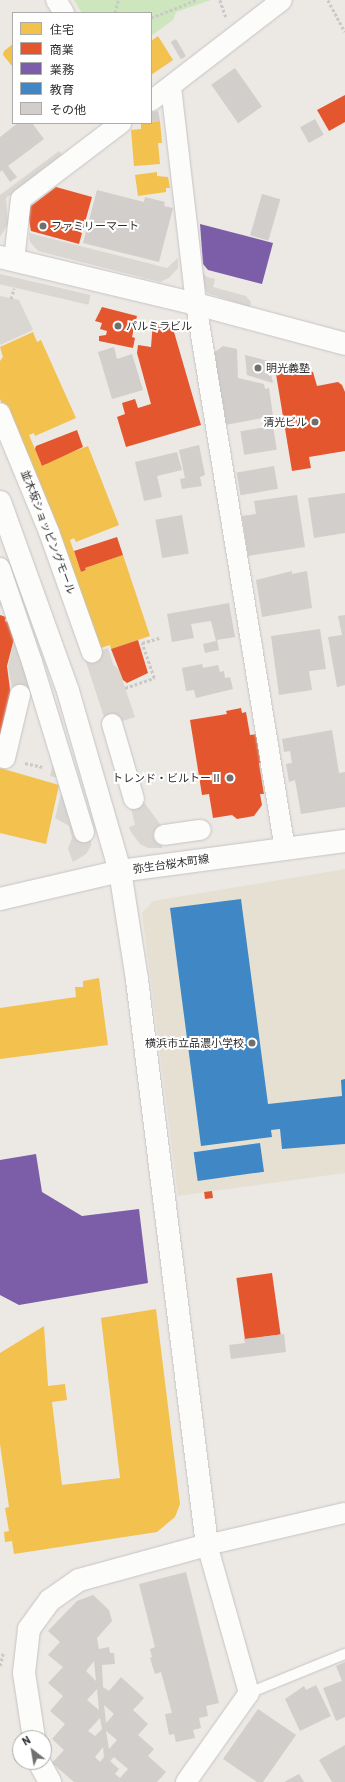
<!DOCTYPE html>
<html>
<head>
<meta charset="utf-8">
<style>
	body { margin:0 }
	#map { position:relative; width:345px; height:1782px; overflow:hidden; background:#ece8e4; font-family:Barlow,"Noto Sans JP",sans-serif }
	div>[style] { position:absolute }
	.education>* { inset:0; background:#e6e0d3 }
	.green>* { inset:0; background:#cee6be }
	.plaza>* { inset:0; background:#dad6d2; transform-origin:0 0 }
	.homes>* { inset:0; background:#f2c14e }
	.shops>* { inset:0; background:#e4572e; transform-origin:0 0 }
	.offices>* { inset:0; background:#7b5ea7 }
	.schools>* { inset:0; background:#3f88c5; transform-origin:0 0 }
	.building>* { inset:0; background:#d1cecb; transform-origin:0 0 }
	.path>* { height:2.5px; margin-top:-1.25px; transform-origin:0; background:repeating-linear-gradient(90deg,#c9c9c8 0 3px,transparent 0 5px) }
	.roads { filter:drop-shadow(0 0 1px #c5c4c5) drop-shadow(0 0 1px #c5c4c5) }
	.lane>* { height:10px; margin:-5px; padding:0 5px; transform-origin:5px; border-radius:5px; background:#fcfcfb }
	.street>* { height:20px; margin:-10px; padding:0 10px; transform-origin:10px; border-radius:10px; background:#fcfcfb }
	.secondary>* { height:22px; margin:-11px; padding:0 11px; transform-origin:11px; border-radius:11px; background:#fcfcfb }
	.dots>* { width:11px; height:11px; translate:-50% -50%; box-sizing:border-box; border:2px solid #fff; border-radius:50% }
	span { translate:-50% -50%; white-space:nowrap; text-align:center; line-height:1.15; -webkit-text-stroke:4px #fff; paint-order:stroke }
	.poi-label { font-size:11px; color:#2e2e2e }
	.left { translate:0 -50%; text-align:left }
	.right { translate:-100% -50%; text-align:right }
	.street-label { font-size:11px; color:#2e2e2e }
	.legend { position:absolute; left:12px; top:12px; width:140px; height:112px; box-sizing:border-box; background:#fff; border:1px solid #ababab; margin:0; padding:5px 7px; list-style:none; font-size:12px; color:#2e2e2e }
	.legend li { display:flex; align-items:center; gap:8px; height:20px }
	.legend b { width:20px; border:1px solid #ababab }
	.north { position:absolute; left:12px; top:1730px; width:40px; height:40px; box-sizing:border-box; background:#fff; border:1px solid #ababab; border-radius:50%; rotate:329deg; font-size:11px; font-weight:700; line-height:16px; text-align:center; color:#2e2e2e }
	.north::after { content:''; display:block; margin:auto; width:14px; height:18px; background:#706f6e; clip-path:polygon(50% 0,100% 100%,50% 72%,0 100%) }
</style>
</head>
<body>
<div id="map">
	<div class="education">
		<i style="clip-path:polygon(345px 869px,345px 1173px,178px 1196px,142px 913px,153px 901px)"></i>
	</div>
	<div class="green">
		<i style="clip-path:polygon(74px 0,211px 0,176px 12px,173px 20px,151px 36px,151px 13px,82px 13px)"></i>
	</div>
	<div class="plaza">
		<i style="clip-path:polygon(59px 151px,63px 156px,6px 198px,8px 224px,0 237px,0 195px)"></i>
		<i style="clip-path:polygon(29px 233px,167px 268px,178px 258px,178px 268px,169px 278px,160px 282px,38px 251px,30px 242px)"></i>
		<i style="clip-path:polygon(198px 268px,207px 277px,215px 279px,213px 287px,246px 296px,251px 302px,250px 307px,207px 293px)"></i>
		<i style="left:0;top:274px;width:93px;height:10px;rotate:13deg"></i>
		<i style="clip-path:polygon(0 296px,19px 300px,33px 330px,0 345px)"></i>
		<i style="clip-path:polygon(0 588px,8px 589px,38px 680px,32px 682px,28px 696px,14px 693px,10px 679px,8px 666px,16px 632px,7px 620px,8px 616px,5px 615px,6px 608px,0 606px)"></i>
		<i style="clip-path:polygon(108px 648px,113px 664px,119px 670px,135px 717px,107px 726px,84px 656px)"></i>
		<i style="clip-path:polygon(56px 752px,91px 836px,91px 846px,86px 854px,73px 862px,68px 849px,72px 838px,69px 826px,55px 818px,62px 790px,59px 789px,62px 779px,50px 776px)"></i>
		<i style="clip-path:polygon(140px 797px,163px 828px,162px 848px,148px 848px,140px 844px,131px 832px,129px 827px,135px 825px,129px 800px)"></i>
	</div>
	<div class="homes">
		<i style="clip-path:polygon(158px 36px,173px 60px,151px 75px,151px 41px)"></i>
		<i style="clip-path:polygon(13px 44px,13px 66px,12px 66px,3px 55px,4px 51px)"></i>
		<i style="clip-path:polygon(160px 121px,162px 143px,158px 143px,160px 164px,134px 166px,131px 130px,141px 129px,141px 123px)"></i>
		<i style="clip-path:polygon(157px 172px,157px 176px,168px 177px,170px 188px,166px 188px,166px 192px,138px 196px,135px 175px)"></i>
		<i style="clip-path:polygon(33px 332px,37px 342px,41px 340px,76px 418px,35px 436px,34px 433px,29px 435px,42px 466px,46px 465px,46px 462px,88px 446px,119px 525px,76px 542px,74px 538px,70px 540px,81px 572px,86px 570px,85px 568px,123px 555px,150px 636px,111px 649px,110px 645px,95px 650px,31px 471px,34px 470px,0 399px,0 361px,3px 357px,0 347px)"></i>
		<i style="clip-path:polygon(0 768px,59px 785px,46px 844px,0 833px)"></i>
		<i style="clip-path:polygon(99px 978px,108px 1045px,0 1059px,0 1008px,76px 997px,75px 987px,83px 987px,83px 981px)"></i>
		<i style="clip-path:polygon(156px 1309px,180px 1504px,175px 1517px,157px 1532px,14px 1554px,12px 1541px,5px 1542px,4px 1532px,9px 1531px,5px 1508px,9px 1507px,0 1444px,0 1353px,44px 1326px,48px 1386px,65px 1384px,67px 1400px,52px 1402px,62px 1485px,120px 1478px,101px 1318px)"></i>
	</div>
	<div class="shops">
		<i style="clip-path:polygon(345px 95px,345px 122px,329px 131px,317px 110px)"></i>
		<i style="clip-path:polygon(56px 187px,92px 197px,79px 244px,31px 231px,27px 209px)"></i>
		<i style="clip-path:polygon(102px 307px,137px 316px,132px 337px,135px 338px,133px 348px,99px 341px,99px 336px,106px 335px,107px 331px,100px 329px,102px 323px,95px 321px)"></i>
		<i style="clip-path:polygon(153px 321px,172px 325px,201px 425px,126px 447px,117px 417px,125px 414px,122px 403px,135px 399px,138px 408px,151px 404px,137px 353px,138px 345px,151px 347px)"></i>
		<i style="clip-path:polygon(279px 363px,313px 372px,317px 386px,338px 382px,342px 385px,345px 392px,345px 451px,309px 457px,311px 468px,292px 471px,275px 368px)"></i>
		<i style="clip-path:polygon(77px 430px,83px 447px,42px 466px,35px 449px,36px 446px)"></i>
		<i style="clip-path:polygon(117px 537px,123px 555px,85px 568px,86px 570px,81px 572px,74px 551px)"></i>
		<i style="clip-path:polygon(0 615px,6px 617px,5px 621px,9px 623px,15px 635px,7px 666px,11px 697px,0 736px)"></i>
		<i style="clip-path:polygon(138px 640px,148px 673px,127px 683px,123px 680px,111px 649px)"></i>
		<i style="clip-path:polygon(241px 708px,242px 713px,246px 712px,250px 735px,259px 734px,263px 762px,259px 763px,264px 794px,260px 794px,262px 805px,254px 816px,237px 819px,232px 815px,213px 818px,209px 794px,202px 795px,190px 720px,227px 714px,226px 711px)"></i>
		<i style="left:212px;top:1191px;width:7px;height:8px;rotate:82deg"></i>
		<i style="left:272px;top:1273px;width:62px;height:36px;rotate:82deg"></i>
	</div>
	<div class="offices">
		<i style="clip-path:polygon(200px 224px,273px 243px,262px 284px,208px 270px,203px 264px)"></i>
		<i style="clip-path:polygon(36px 1154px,42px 1192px,82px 1216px,139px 1209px,148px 1283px,19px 1305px,0 1295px,0 1160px)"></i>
	</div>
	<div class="schools">
		<i style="clip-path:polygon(241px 899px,268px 1104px,342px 1096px,341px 1080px,345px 1079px,345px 1144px,282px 1149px,280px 1129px,271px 1130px,272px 1137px,201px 1146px,170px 908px)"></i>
		<i style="left:260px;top:1143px;width:29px;height:67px;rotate:82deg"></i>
	</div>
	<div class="building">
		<i style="left:176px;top:39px;width:20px;height:6px;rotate:60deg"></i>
		<i style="left:235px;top:68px;width:47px;height:29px;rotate:55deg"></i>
		<i style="clip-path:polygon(158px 111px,160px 121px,151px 122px,151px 112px)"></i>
		<i style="left:315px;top:119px;width:18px;height:17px;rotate:61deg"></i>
		<i style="clip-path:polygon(18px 123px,32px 123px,44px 139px,8px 166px,17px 177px,10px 182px,2px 170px,0 172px,0 137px)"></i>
		<i style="clip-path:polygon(97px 190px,144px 202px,145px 197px,165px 202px,164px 206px,173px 208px,159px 262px,83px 243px)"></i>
		<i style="left:262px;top:194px;width:19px;height:43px;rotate:16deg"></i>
		<i style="clip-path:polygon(223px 346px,237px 349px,238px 378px,264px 384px,265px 389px,269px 388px,273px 416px,225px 425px,212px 354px)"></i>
		<i style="clip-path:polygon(114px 347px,117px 359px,132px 354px,143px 390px,112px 399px,98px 352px)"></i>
		<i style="clip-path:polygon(245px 355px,268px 361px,273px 383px,247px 375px)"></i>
		<i style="left:273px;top:426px;width:24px;height:33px;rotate:81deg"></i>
		<i style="clip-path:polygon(199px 445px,205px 475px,200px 477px,202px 486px,182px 489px,180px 479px,185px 478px,179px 450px)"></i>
		<i style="clip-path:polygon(177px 452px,182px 470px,157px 476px,162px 497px,144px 501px,135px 462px)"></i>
		<i style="left:274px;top:466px;width:23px;height:38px;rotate:80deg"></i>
		<i style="clip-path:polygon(345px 493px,345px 533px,314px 538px,308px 498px)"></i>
		<i style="clip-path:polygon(297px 495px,305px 547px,248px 556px,242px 516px,256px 514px,254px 501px)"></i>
		<i style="left:182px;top:515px;width:39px;height:27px;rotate:80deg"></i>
		<i style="clip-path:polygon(292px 571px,292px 574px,307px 571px,312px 608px,262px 617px,256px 580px)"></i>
		<i style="clip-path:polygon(229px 603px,235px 637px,217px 640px,219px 650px,205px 653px,203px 644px,216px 641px,211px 621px,191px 624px,194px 638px,172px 642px,167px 614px)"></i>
		<i style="clip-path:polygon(345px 615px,345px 685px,337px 687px,328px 637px,342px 635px,338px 616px)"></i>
		<i style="clip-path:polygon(320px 629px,326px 669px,309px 671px,312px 690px,279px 695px,271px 636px)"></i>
		<i style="clip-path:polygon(202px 664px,203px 668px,218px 665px,220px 672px,224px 671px,225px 678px,230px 677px,233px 689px,196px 698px,194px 690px,186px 691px,182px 668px)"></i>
		<i style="clip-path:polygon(332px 730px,339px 773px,345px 772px,345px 807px,301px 814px,295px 780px,289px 782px,286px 764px,292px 763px,290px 751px,284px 752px,282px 739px)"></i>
		<i style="clip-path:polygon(284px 1334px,286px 1352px,231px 1359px,229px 1345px,245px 1343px,244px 1339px)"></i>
		<i style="clip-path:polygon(186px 1572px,219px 1703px,206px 1706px,208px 1716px,199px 1718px,201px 1728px,193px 1730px,195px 1738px,176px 1742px,174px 1734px,169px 1735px,165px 1714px,172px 1713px,161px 1672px,155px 1674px,150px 1658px,152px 1657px,150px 1649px,155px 1647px,139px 1584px)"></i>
		<i style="clip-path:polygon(evenodd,93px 1595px,109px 1610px,112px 1621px,97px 1638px,99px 1649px,109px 1647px,110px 1653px,114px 1653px,115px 1664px,102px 1665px,103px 1687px,109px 1691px,121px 1677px,144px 1698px,133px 1710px,148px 1724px,138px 1735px,154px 1749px,148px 1756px,166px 1772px,157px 1782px,74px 1782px,52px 1763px,64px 1750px,52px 1739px,65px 1724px,50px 1711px,63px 1696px,48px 1683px,63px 1667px,48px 1655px,60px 1642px,48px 1631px,77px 1601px,93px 1595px,94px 1661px,96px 1681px,86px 1671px,94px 1661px,93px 1595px,97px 1689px,99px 1710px,87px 1700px,97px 1689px,93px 1595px,104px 1705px,114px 1714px,106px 1723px,104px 1705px,93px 1595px,100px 1718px,102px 1729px,95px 1736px,88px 1731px,100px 1718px,93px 1595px,106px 1731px,117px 1740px,109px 1749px,106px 1731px,93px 1595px,103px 1747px,104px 1757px,100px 1762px,95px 1757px,103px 1747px,93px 1595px,114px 1757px,128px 1769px,120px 1778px,115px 1774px,119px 1769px,110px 1761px,114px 1757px)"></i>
		<i style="clip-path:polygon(345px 1662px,345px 1717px,336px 1721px,323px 1688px,342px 1681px,336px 1666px)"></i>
		<i style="clip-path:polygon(316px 1685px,331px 1716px,300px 1731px,285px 1699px,304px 1686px,306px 1690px)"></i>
		<i style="clip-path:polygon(258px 1709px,296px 1735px,263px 1782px,257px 1782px,223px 1759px)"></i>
		<i style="clip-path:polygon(345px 1745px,345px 1782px,332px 1782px,319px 1760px)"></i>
		<i style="clip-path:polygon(299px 1774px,304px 1782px,284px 1782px)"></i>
	</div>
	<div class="path">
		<i style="left:220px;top:0;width:18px;rotate:71deg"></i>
		<i style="left:328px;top:0;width:36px;rotate:62deg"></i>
		<i style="left:115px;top:13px;width:13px;rotate:-77deg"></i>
		<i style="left:151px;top:18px;width:48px;rotate:-21.8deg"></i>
		<i style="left:11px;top:299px;width:11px;rotate:-75deg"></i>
		<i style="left:125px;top:688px;width:31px;rotate:-19deg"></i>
		<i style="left:154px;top:678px;width:37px;rotate:-109deg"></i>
		<i style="left:142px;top:643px;width:18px;rotate:-16deg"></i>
		<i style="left:25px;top:763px;width:18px;rotate:13deg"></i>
		<i style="left:0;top:1666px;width:13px;rotate:-77deg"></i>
	</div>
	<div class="roads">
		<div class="lane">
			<i style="left:249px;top:1693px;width:104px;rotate:-22.1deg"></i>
		</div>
		<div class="street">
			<i style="left:56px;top:0;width:15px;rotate:58deg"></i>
			<i style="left:171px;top:87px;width:218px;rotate:83.4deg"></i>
			<i style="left:196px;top:304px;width:552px;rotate:80.73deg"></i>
			<i style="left:151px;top:101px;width:165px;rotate:-37.6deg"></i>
			<i style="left:14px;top:260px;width:61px;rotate:-83.5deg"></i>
			<i style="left:21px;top:199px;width:126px;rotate:-37.2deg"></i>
			<i style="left:0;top:413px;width:129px;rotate:67.6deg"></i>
			<i style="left:49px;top:532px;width:128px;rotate:70.4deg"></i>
			<i style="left:0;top:568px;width:99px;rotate:71.2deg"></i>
			<i style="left:32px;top:662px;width:178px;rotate:73deg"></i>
			<i style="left:112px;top:724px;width:78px;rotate:73.7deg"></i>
			<i style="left:0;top:757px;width:5px;rotate:11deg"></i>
			<i style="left:5px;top:758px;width:65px;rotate:-76.6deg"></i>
			<i style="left:164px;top:835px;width:37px;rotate:-8deg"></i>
			<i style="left:186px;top:1782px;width:109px;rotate:-54.7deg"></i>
			<i style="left:249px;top:1693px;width:154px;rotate:-105.8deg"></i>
			<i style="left:207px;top:1545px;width:142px;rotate:-13.1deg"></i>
		</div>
		<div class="secondary">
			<i style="left:0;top:257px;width:202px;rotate:13.5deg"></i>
			<i style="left:196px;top:304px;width:154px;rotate:15deg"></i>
			<i style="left:0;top:502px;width:201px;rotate:70.2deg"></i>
			<i style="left:68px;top:691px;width:187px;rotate:73.9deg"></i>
			<i style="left:120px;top:871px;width:110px;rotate:81.1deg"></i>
			<i style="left:137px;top:980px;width:569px;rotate:82.94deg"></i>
			<i style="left:207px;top:1545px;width:133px;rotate:164.7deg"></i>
			<i style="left:79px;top:1580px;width:35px;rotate:145deg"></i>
			<i style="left:50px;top:1600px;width:36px;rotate:126deg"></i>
			<i style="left:29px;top:1629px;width:44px;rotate:96.5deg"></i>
			<i style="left:24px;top:1673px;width:66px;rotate:81.3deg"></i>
			<i style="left:0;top:899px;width:123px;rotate:-13.1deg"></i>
			<i style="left:120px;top:871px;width:227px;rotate:-7.6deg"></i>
			<i style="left:39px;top:1762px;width:23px;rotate:61deg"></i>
		</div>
	</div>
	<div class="dots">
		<i style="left:43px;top:226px;background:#706f6e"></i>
		<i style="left:118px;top:326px;background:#706f6e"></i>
		<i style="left:258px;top:368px;background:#706f6e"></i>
		<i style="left:315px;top:422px;background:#706f6e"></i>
		<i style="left:230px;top:778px;background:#706f6e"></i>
		<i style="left:252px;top:1043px;background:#706f6e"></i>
	</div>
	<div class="poi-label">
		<span class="left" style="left:51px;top:226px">ファミリーマート</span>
		<span class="left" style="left:126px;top:326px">パルミラビル</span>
		<span class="left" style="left:266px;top:368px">明光義塾</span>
		<span class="right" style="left:307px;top:422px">清光ビル</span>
		<span class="right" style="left:222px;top:778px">トレンド・ビルトーⅡ</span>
		<span class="right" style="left:244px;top:1043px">横浜市立品濃小学校</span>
	</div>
	<div class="street-label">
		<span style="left:48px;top:532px;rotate:69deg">並木坂ショッピングモール</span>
		<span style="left:171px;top:864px;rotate:-8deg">弥生台桜木町線</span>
	</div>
	<ul class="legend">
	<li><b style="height:11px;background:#f2c14e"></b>住宅</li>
	<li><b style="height:11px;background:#e4572e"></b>商業</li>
	<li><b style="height:11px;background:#7b5ea7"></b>業務</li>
	<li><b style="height:11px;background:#3f88c5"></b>教育</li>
	<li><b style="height:11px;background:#d1cecb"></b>その他</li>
	</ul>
	<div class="north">N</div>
</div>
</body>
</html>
